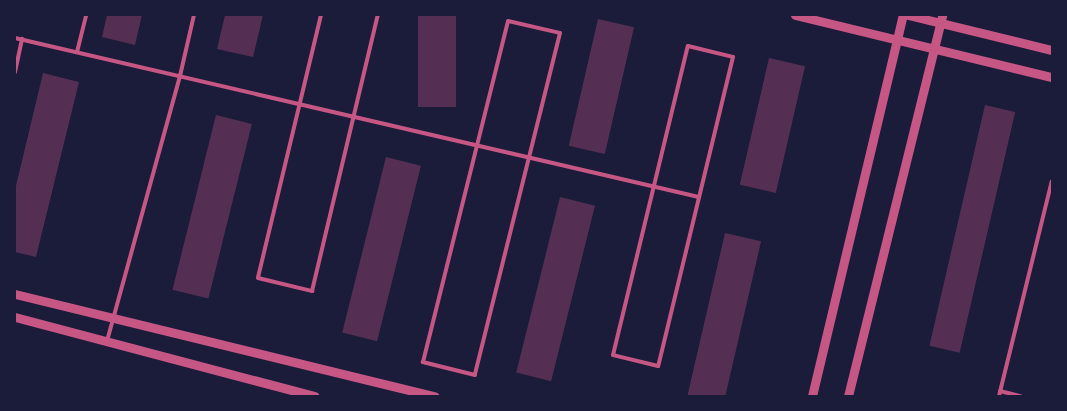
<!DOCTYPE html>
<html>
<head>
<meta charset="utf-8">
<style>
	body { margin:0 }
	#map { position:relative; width:1067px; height:411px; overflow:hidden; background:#1b1b3a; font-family:Roboto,sans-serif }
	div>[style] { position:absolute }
	.building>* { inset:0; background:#542f53; transform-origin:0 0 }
	.service>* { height:4px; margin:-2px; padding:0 2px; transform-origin:2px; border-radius:2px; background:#c65784 }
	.tertiary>* { height:9px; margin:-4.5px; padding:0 4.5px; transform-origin:4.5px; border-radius:4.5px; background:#c65784 }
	span { translate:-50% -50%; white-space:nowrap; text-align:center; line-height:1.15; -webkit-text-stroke:5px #1b1b3a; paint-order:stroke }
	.frame { position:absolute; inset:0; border:16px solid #1b1b3a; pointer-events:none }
</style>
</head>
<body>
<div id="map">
	<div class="building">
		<i style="clip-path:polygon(107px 15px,142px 15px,135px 45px,102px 37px)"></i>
		<i style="clip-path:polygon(225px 15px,263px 15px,253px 57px,217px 49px)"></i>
		<i style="left:418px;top:15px;width:38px;height:92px"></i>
		<i style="left:598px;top:19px;width:37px;height:130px;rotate:13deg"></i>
		<i style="left:769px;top:58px;width:37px;height:130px;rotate:13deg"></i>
		<i style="clip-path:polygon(43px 73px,79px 82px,36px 257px,15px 252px,15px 190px)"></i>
		<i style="left:985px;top:105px;width:31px;height:247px;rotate:13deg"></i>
		<i style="left:216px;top:115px;width:37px;height:180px;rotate:14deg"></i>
		<i style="left:386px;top:157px;width:36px;height:181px;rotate:14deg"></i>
		<i style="left:560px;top:197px;width:36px;height:181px;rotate:14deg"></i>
		<i style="left:725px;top:233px;width:37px;height:168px;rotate:13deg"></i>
	</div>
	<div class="service">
		<i style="left:321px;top:15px;width:270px;rotate:103.5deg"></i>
		<i style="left:258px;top:278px;width:56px;rotate:13.5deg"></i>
		<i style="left:312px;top:291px;width:284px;rotate:-76.6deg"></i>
		<i style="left:508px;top:21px;width:53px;rotate:13deg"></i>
		<i style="left:560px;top:33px;width:352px;rotate:104deg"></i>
		<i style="left:475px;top:375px;width:54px;rotate:-166deg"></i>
		<i style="left:423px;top:362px;width:351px;rotate:-76deg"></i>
		<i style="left:15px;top:38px;width:702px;rotate:13.09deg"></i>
		<i style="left:688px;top:46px;width:46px;rotate:13.7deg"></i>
		<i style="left:733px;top:57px;width:318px;rotate:103.6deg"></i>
		<i style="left:658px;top:366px;width:46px;rotate:-166.3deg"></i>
		<i style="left:613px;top:355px;width:318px;rotate:-76.4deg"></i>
		<i style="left:77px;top:52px;width:38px;rotate:-76deg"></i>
		<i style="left:15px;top:72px;width:34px;rotate:-78deg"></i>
		<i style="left:107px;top:341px;width:275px;rotate:-74.6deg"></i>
		<i style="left:180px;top:76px;width:63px;rotate:-77.1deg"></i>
		<i style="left:1000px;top:391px;width:21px;rotate:14deg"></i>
		<i style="left:999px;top:396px;width:221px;rotate:-76.2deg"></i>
	</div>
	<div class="tertiary">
		<i style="left:795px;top:15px;width:264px;rotate:13.6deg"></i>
		<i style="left:908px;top:15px;width:148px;rotate:13.7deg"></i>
		<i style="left:15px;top:294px;width:432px;rotate:13.7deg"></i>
		<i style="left:15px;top:317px;width:310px;rotate:14.8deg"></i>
		<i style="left:812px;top:396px;width:392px;rotate:-76.6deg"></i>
		<i style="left:848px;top:396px;width:392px;rotate:-76.1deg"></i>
	</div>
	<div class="frame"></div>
</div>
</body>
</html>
